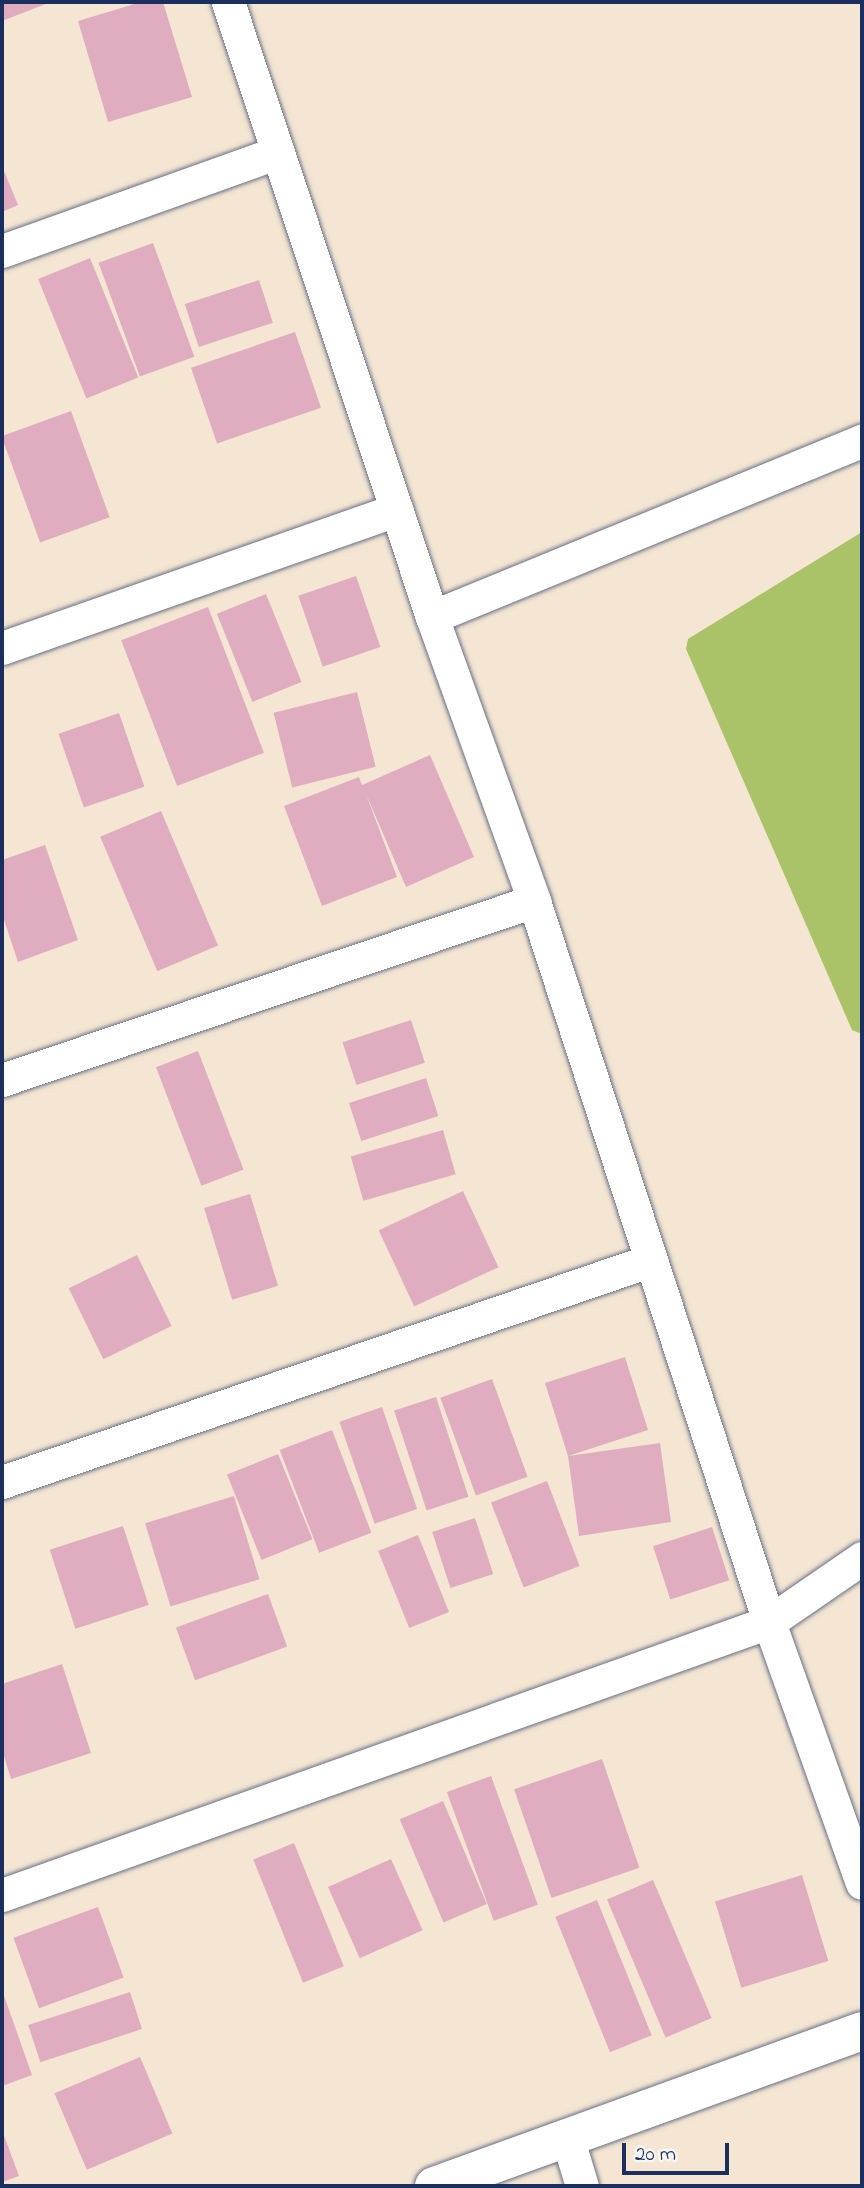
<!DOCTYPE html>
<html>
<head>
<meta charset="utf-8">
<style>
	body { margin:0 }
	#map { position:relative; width:864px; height:2188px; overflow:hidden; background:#f4e6d2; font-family:"Indie Flower",sans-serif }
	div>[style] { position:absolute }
	.green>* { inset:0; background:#aac369 }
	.building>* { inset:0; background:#e0adc0; transform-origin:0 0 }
	.roads { filter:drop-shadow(0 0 2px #676f87) drop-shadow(0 0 2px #676f87) }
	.street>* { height:33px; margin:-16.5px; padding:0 16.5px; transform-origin:16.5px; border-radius:16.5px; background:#fff }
	.secondary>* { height:38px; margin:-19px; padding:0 19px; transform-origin:19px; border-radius:19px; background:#fff }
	span { translate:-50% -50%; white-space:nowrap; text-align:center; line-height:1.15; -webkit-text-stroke:5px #f6f6f2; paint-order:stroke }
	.frame { position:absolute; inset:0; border:4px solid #1b2f5e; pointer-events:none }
	.scale { position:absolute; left:622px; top:2143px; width:107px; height:32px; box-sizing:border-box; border:4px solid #1b2f5e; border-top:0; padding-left:9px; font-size:21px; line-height:24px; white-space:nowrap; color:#1b2f5e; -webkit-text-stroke:5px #f6f6f2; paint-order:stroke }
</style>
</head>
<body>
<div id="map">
	<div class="green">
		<i style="clip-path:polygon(862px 532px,862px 1034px,852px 1030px,686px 649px,688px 639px)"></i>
	</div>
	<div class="building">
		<i style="clip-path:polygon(2px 2px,51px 2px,2px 21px)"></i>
		<i style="clip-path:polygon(141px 2px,163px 2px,192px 97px,108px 122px,78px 21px)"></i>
		<i style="clip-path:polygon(2px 166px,18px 205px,2px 212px)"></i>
		<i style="left:153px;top:243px;width:121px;height:58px;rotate:70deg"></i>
		<i style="left:90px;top:258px;width:129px;height:56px;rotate:68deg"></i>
		<i style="left:259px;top:280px;width:45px;height:78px;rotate:72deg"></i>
		<i style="left:295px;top:332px;width:80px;height:110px;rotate:71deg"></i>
		<i style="left:71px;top:411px;width:113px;height:74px;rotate:70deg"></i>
		<i style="left:356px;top:576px;width:75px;height:61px;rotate:71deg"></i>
		<i style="left:266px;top:594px;width:95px;height:53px;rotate:68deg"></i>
		<i style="left:208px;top:607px;width:156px;height:93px;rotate:69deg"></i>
		<i style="left:357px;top:692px;width:77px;height:86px;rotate:76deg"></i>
		<i style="left:119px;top:713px;width:78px;height:64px;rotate:71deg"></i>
		<i style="clip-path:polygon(430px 755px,474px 857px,406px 887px,366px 794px,397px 877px,322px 906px,284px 806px,359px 777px,362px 785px)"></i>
		<i style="left:161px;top:811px;width:146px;height:66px;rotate:67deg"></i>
		<i style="clip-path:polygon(45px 845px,78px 940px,18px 962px,2px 914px,2px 860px)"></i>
		<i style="left:411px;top:1020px;width:45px;height:72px;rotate:72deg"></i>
		<i style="left:198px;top:1051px;width:127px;height:45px;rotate:69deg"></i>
		<i style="left:426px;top:1078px;width:40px;height:81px;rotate:72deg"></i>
		<i style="left:443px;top:1130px;width:46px;height:96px;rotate:74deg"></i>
		<i style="left:463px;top:1191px;width:84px;height:93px;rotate:65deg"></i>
		<i style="left:250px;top:1194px;width:96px;height:48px;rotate:73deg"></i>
		<i style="left:137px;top:1255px;width:79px;height:76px;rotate:64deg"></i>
		<i style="clip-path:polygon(625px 1357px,648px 1430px,568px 1456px,660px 1443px,671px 1522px,579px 1536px,568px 1456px,545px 1383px)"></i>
		<i style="left:492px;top:1379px;width:104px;height:55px;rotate:70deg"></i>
		<i style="left:436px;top:1397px;width:105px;height:44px;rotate:72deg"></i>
		<i style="left:382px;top:1407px;width:108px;height:45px;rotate:71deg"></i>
		<i style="left:332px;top:1430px;width:110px;height:56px;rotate:69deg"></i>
		<i style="left:278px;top:1454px;width:92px;height:55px;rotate:68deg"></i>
		<i style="left:547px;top:1481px;width:91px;height:60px;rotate:69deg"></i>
		<i style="left:234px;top:1496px;width:87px;height:93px;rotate:73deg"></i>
		<i style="left:475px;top:1518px;width:59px;height:45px;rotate:72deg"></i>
		<i style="left:123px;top:1526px;width:83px;height:77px;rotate:72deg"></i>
		<i style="left:712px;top:1527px;width:56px;height:62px;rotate:72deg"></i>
		<i style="left:418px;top:1535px;width:83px;height:43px;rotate:68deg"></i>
		<i style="left:268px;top:1594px;width:56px;height:98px;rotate:70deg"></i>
		<i style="clip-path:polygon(62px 1664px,91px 1753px,11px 1779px,2px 1750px,2px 1684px)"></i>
		<i style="left:602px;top:1759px;width:115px;height:93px;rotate:71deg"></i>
		<i style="left:491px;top:1776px;width:137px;height:47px;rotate:70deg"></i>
		<i style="left:443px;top:1801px;width:112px;height:47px;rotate:67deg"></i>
		<i style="left:294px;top:1843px;width:133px;height:44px;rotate:68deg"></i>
		<i style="left:391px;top:1859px;width:78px;height:69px;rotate:66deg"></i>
		<i style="left:802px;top:1875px;width:90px;height:91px;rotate:73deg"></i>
		<i style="left:653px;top:1880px;width:150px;height:50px;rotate:67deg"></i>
		<i style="left:597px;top:1900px;width:146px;height:45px;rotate:68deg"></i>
		<i style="left:98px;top:1907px;width:75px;height:90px;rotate:70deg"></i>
		<i style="clip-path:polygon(2px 1990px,32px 2075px,2px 2086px)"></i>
		<i style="left:130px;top:1992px;width:39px;height:107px;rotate:72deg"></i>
		<i style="left:140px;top:2057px;width:83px;height:93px;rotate:67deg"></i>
		<i style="clip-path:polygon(2px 2130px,19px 2176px,2px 2182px)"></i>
	</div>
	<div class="roads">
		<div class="street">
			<i style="left:228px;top:2px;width:648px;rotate:71.65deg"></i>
			<i style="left:432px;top:617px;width:302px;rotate:70.2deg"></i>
			<i style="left:534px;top:901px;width:758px;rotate:71.95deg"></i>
			<i style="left:769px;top:1622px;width:277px;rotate:70.4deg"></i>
			<i style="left:2px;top:251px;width:293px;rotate:-19.7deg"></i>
			<i style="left:432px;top:617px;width:465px;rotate:-22.3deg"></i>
			<i style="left:2px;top:648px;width:418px;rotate:-19.3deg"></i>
			<i style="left:2px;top:1080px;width:561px;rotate:-18.6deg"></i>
			<i style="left:2px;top:1482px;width:684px;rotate:-18.86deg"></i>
			<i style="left:2px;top:1895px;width:814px;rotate:-19.59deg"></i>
			<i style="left:769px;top:1622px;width:113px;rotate:-34.5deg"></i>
			<i style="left:568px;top:2140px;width:48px;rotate:73.1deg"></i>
		</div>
		<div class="secondary">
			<i style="left:434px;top:2186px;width:455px;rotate:-19.9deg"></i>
		</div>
	</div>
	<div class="frame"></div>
	<div class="scale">20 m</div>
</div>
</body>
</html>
